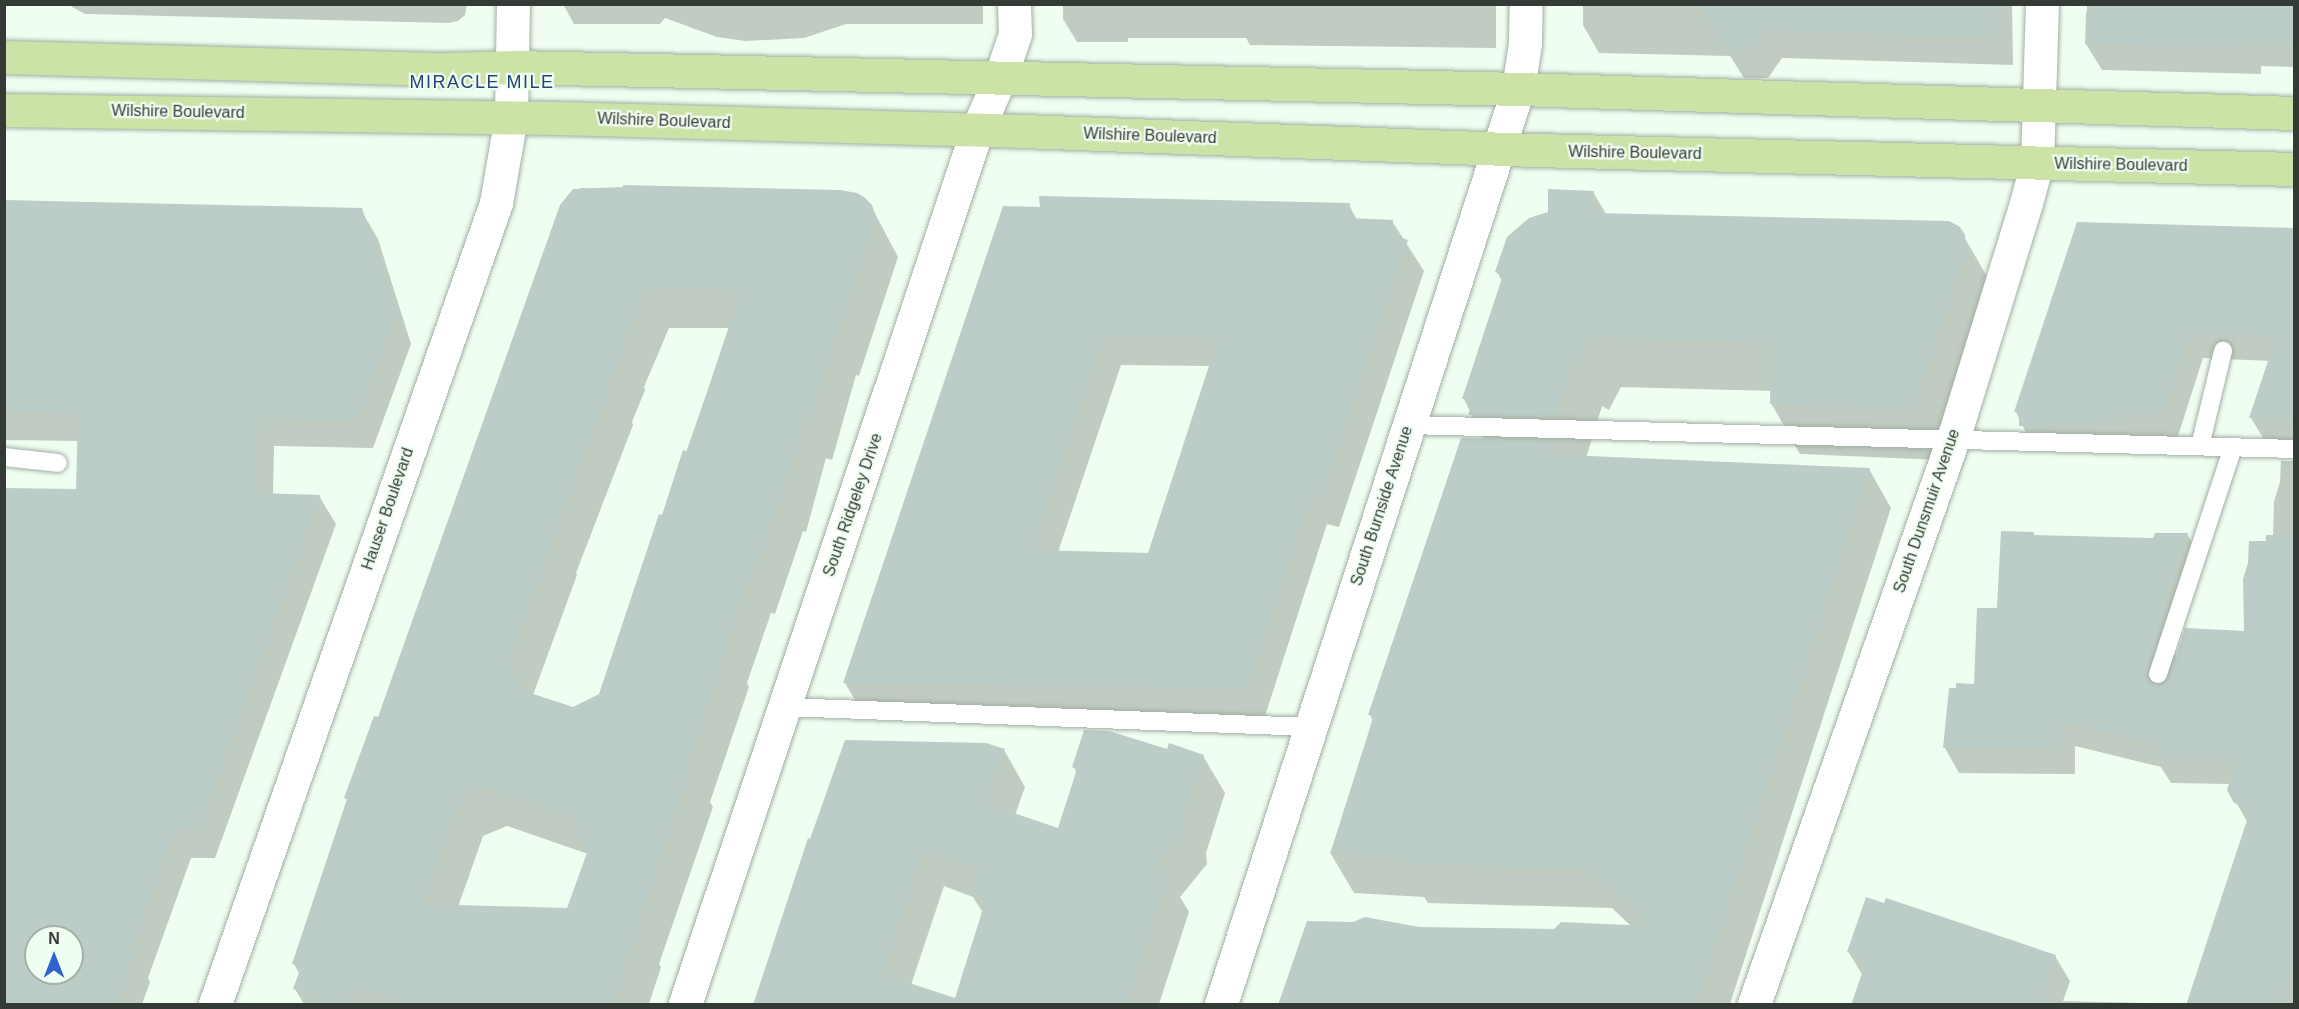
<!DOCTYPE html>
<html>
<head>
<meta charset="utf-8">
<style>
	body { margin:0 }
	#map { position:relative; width:2299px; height:1009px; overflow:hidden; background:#f0fef2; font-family:Arial,sans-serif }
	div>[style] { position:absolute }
	.shadow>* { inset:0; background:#0003 }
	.building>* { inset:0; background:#bccdc7 }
	.roads { filter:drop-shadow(0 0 2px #a1aea3) drop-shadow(0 0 2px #a1aea3) }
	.lane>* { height:18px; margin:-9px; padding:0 9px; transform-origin:9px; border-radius:9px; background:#fff }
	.street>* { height:33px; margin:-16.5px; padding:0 16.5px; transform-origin:16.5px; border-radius:16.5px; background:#fff }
	.secondary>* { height:33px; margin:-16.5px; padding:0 16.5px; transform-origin:16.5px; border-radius:16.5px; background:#fff }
	.primary>* { height:33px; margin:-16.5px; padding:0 16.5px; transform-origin:16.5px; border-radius:16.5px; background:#cce2a7 }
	span { translate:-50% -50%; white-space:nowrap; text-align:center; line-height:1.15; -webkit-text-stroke:4.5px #f0fef2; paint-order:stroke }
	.street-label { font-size:16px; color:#343a35 }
	.neighbourhood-label { font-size:18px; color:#28427a; letter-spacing:1.5px }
	.frame { position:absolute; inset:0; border:6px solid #343a35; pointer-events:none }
	.north { position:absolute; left:24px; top:925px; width:60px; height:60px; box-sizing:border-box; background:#f0fef2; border:2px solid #a5b0a6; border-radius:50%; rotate:0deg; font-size:16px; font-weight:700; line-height:24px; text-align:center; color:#343a35 }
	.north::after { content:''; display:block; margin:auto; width:21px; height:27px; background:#3062d1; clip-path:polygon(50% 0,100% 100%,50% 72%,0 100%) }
</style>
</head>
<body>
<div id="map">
	<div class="shadow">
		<i style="clip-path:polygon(467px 4px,465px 15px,458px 21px,448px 23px,85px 14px,67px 4px)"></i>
		<i style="clip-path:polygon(563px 4px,983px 4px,983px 24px,846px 24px,804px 38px,745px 41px,717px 37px,665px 18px,660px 24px,574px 24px)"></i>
		<i style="clip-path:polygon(1063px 4px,1496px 4px,1496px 48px,1250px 45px,1246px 38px,1128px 38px,1128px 42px,1077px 42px,1063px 19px)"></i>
		<i style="clip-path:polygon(1583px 4px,2012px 4px,2013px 65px,1782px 58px,1768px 78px,1744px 78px,1730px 56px,1599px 53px,1583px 25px)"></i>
		<i style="clip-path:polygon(2087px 4px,2294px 4px,2294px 67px,2261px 66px,2261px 74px,2102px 70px,2086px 44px)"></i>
		<i style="clip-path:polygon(evenodd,581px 188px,871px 206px,898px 257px,859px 376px,856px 375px,832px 460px,826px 458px,806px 532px,803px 531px,775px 614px,771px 613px,747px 683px,749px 687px,710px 802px,713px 807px,659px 964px,661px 967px,649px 1004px,304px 1004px,295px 989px,300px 975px,294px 964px,348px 802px,346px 798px,379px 719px,567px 196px,581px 188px,669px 328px,730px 328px,600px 695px,573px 709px,533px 695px,577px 575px,576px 573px,633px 425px,632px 422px,645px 390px,644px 387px,669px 328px,581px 188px,507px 826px,588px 854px,568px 909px,458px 907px,483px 836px,507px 826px)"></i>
		<i style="clip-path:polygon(1593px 192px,1606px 214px,1959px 228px,1993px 287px,1941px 460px,1800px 454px,1771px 403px,1772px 391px,1621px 387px,1609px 410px,1602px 406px,1586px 458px,1869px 469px,1891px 508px,1730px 1004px,1279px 1004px,1419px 928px,1555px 931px,1632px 927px,1612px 908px,1428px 903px,1424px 897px,1354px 893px,1331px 854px,1373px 721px,1370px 715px,1484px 440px,1464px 399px,1502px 281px,1497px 272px,1549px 213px)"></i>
		<i style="clip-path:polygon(evenodd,4px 201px,361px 210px,378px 239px,411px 344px,373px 448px,274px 446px,273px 495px,319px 496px,336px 524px,215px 858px,191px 858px,148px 978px,150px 982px,142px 1004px,4px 1004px,77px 491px,78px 441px,4px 440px,4px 201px,36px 937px,72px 937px,72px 973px,36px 973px,36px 937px)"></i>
		<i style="clip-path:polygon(evenodd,1349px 205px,1357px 220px,1392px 221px,1424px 271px,1339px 527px,1327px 524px,1264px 719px,862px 712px,845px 683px,1041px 208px,1349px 205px,1121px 365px,1210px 366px,1149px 554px,1058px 552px,1121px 365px)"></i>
		<i style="clip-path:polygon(2294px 229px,2294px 458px,2266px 443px,2251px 418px,2270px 361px,2203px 358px,2177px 439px,2035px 451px,2016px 412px)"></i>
		<i style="clip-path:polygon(2281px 461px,2294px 461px,2294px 1004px,1853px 1004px,1863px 976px,1848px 951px,2055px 956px,2070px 981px,2063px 1001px,2188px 1004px,2248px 823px,2229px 790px,2231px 784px,2171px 783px,2161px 767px,2075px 746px,2075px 774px,1959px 773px,1945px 748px,1976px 686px,1998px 610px,2034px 536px,2154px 540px,2187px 534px,2202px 559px,2173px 650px,2177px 657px,2246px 632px,2268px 543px,2273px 537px,2274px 501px,2280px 482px)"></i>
		<i style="clip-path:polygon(evenodd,1004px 750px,1025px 787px,1015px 815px,1059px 830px,1077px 774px,1074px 767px,1168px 751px,1203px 756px,1225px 793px,1206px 853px,1207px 864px,1180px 897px,1189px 912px,1159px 1004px,755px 1004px,1004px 750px,944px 886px,973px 897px,983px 913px,956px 1000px,911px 985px,944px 886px)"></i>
	</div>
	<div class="building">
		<i style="clip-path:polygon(1698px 4px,1997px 4px,1997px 37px,1765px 31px,1752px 50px,1726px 50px,1713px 29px,1708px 29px,1709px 21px)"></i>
		<i style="clip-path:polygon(2095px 4px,2295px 4px,2295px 43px,2247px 41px,2247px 48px,2085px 44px,2086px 12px,2095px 12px)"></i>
		<i style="clip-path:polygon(evenodd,623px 185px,840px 190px,857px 193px,864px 197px,872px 205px,876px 217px,837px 338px,834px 337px,810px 422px,804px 420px,784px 494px,781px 493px,753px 576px,749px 574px,725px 646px,727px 647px,688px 765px,691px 766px,613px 1005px,407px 1005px,367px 990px,366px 994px,351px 988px,345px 1005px,312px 1005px,315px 997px,293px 989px,301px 967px,292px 964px,347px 799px,344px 798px,374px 716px,378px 717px,560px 205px,573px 189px,623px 187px,623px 185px,646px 289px,741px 290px,687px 452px,683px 450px,662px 515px,659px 514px,599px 694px,573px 707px,521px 690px,509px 662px,584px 453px,612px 384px,609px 384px,624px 350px,622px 349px,646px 289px,623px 185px,484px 787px,571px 817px,588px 850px,567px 908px,422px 904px,461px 797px,484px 787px)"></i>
		<i style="clip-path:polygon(1548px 189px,1594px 191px,1594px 213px,1949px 221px,1960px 227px,1965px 235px,1966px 249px,1913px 410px,1770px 404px,1771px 342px,1592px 337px,1580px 361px,1574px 357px,1555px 418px,1468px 415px,1474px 399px,1462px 399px,1503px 275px,1495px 272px,1507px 237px,1529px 218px,1548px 212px)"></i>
		<i style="clip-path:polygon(evenodd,1039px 196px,1350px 203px,1349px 218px,1393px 220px,1393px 235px,1408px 240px,1322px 498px,1311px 495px,1248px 689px,843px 683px,1003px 206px,1040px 207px,1039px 196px,1104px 336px,1218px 338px,1148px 553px,1032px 550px,1104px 336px)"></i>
		<i style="clip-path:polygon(evenodd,4px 200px,362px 208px,396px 314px,357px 420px,259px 418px,257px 493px,320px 495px,199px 830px,175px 829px,131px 951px,135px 952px,116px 1005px,4px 1005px,4px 488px,76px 489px,78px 414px,4px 412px,4px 200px,36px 937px,72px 937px,72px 973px,36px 973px,36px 937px)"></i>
		<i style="clip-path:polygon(2077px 222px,2295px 228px,2295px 419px,2249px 418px,2276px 337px,2189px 333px,2163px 414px,2122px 414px,2122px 422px,2097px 421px,2097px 425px,2019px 426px,2019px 412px,2014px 412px)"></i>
		<i style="clip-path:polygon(1461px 438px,1548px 440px,1543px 454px,1870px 468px,1696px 1005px,1278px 1005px,1307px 921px,1353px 922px,1365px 917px,1419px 927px,1554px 929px,1561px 922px,1651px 926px,1588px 869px,1403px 864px,1404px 858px,1330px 854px,1374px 715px,1368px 715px)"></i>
		<i style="clip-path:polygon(2001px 531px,2034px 532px,2034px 535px,2153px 538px,2155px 533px,2188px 533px,2162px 608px,2165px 608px,2158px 627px,2162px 627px,2147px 671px,2150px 682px,2160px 685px,2169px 678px,2185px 628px,2244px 631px,2243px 579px,2248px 563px,2249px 541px,2266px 541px,2266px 535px,2295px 535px,2295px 958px,2279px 1005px,2186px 1005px,2251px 808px,2234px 803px,2227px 790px,2236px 759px,2154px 758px,2158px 745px,2061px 721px,2061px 749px,1943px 748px,1949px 688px,1956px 688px,1956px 683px,1974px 684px,1977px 608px,1997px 608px)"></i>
		<i style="clip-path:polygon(evenodd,1084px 730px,1109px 731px,1167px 749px,1169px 743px,1204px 755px,1185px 814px,1187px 826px,1152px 868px,1168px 874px,1127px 1005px,753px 1005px,808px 838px,810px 839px,845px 740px,986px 743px,1005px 749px,984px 803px,1058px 828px,1077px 769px,1072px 767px,1084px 730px,923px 850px,978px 869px,970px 893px,986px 899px,955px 998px,882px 974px,923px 850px)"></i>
		<i style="clip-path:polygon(1866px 897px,1884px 903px,1886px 898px,2056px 955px,2040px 1005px,1851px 1005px,1867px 959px,1847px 952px)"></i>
	</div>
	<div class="roads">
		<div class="lane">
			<i style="left:1409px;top:425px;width:885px;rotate:1.55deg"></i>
			<i style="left:2200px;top:446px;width:98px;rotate:-76.4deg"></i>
			<i style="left:4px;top:457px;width:54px;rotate:6.3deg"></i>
			<i style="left:2158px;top:674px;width:239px;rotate:-71.7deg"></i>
			<i style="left:785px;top:707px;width:526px;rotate:2.18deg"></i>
		</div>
		<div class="street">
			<i style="left:685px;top:1004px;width:921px;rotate:-71.53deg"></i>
			<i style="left:977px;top:130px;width:57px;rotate:-66.1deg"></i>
			<i style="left:1000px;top:78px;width:46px;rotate:-71.2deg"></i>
			<i style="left:1015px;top:34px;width:30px;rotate:-92deg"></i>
			<i style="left:1221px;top:1004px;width:962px;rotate:-72.02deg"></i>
			<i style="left:1518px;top:89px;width:47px;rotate:-81.3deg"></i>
			<i style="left:1525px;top:43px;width:39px;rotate:-89deg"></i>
			<i style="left:1754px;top:1004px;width:599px;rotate:-70.6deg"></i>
			<i style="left:1953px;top:439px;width:247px;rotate:-72.8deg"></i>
			<i style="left:2026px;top:203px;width:41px;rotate:-74.6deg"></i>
			<i style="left:2037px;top:163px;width:159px;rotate:-88.2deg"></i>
		</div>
		<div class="secondary">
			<i style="left:215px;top:1004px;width:849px;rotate:-70.67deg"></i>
			<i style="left:496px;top:203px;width:87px;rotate:-80.1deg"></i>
			<i style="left:511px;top:117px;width:113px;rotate:-89deg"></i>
		</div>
		<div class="primary">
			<i style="left:4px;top:57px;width:442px;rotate:1.6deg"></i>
			<i style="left:446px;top:69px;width:67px;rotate:-1.7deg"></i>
			<i style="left:513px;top:67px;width:1005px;rotate:1.25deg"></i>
			<i style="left:1518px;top:89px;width:776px;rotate:1.77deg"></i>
			<i style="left:4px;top:110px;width:554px;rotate:0.83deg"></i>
			<i style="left:558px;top:118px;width:465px;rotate:1.6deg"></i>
			<i style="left:1023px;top:131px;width:511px;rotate:2.13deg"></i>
			<i style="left:1534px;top:150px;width:760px;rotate:1.43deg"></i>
		</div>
	</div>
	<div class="street-label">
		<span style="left:178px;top:112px;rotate:1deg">Wilshire Boulevard</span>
		<span style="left:664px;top:121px;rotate:2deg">Wilshire Boulevard</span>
		<span style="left:1150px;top:136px;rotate:2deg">Wilshire Boulevard</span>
		<span style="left:1635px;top:153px;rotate:1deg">Wilshire Boulevard</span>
		<span style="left:2121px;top:165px;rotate:1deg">Wilshire Boulevard</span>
		<span style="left:853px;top:505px;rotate:-71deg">South Ridgeley Drive</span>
		<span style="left:1382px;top:506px;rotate:-72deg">South Burnside Avenue</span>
		<span style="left:388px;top:509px;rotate:-71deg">Hauser Boulevard</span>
		<span style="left:1927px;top:511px;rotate:-71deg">South Dunsmuir Avenue</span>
	</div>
	<div class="neighbourhood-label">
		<span style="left:482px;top:82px">MIRACLE MILE</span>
	</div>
	<div class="frame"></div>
	<div class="north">N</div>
</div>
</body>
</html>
